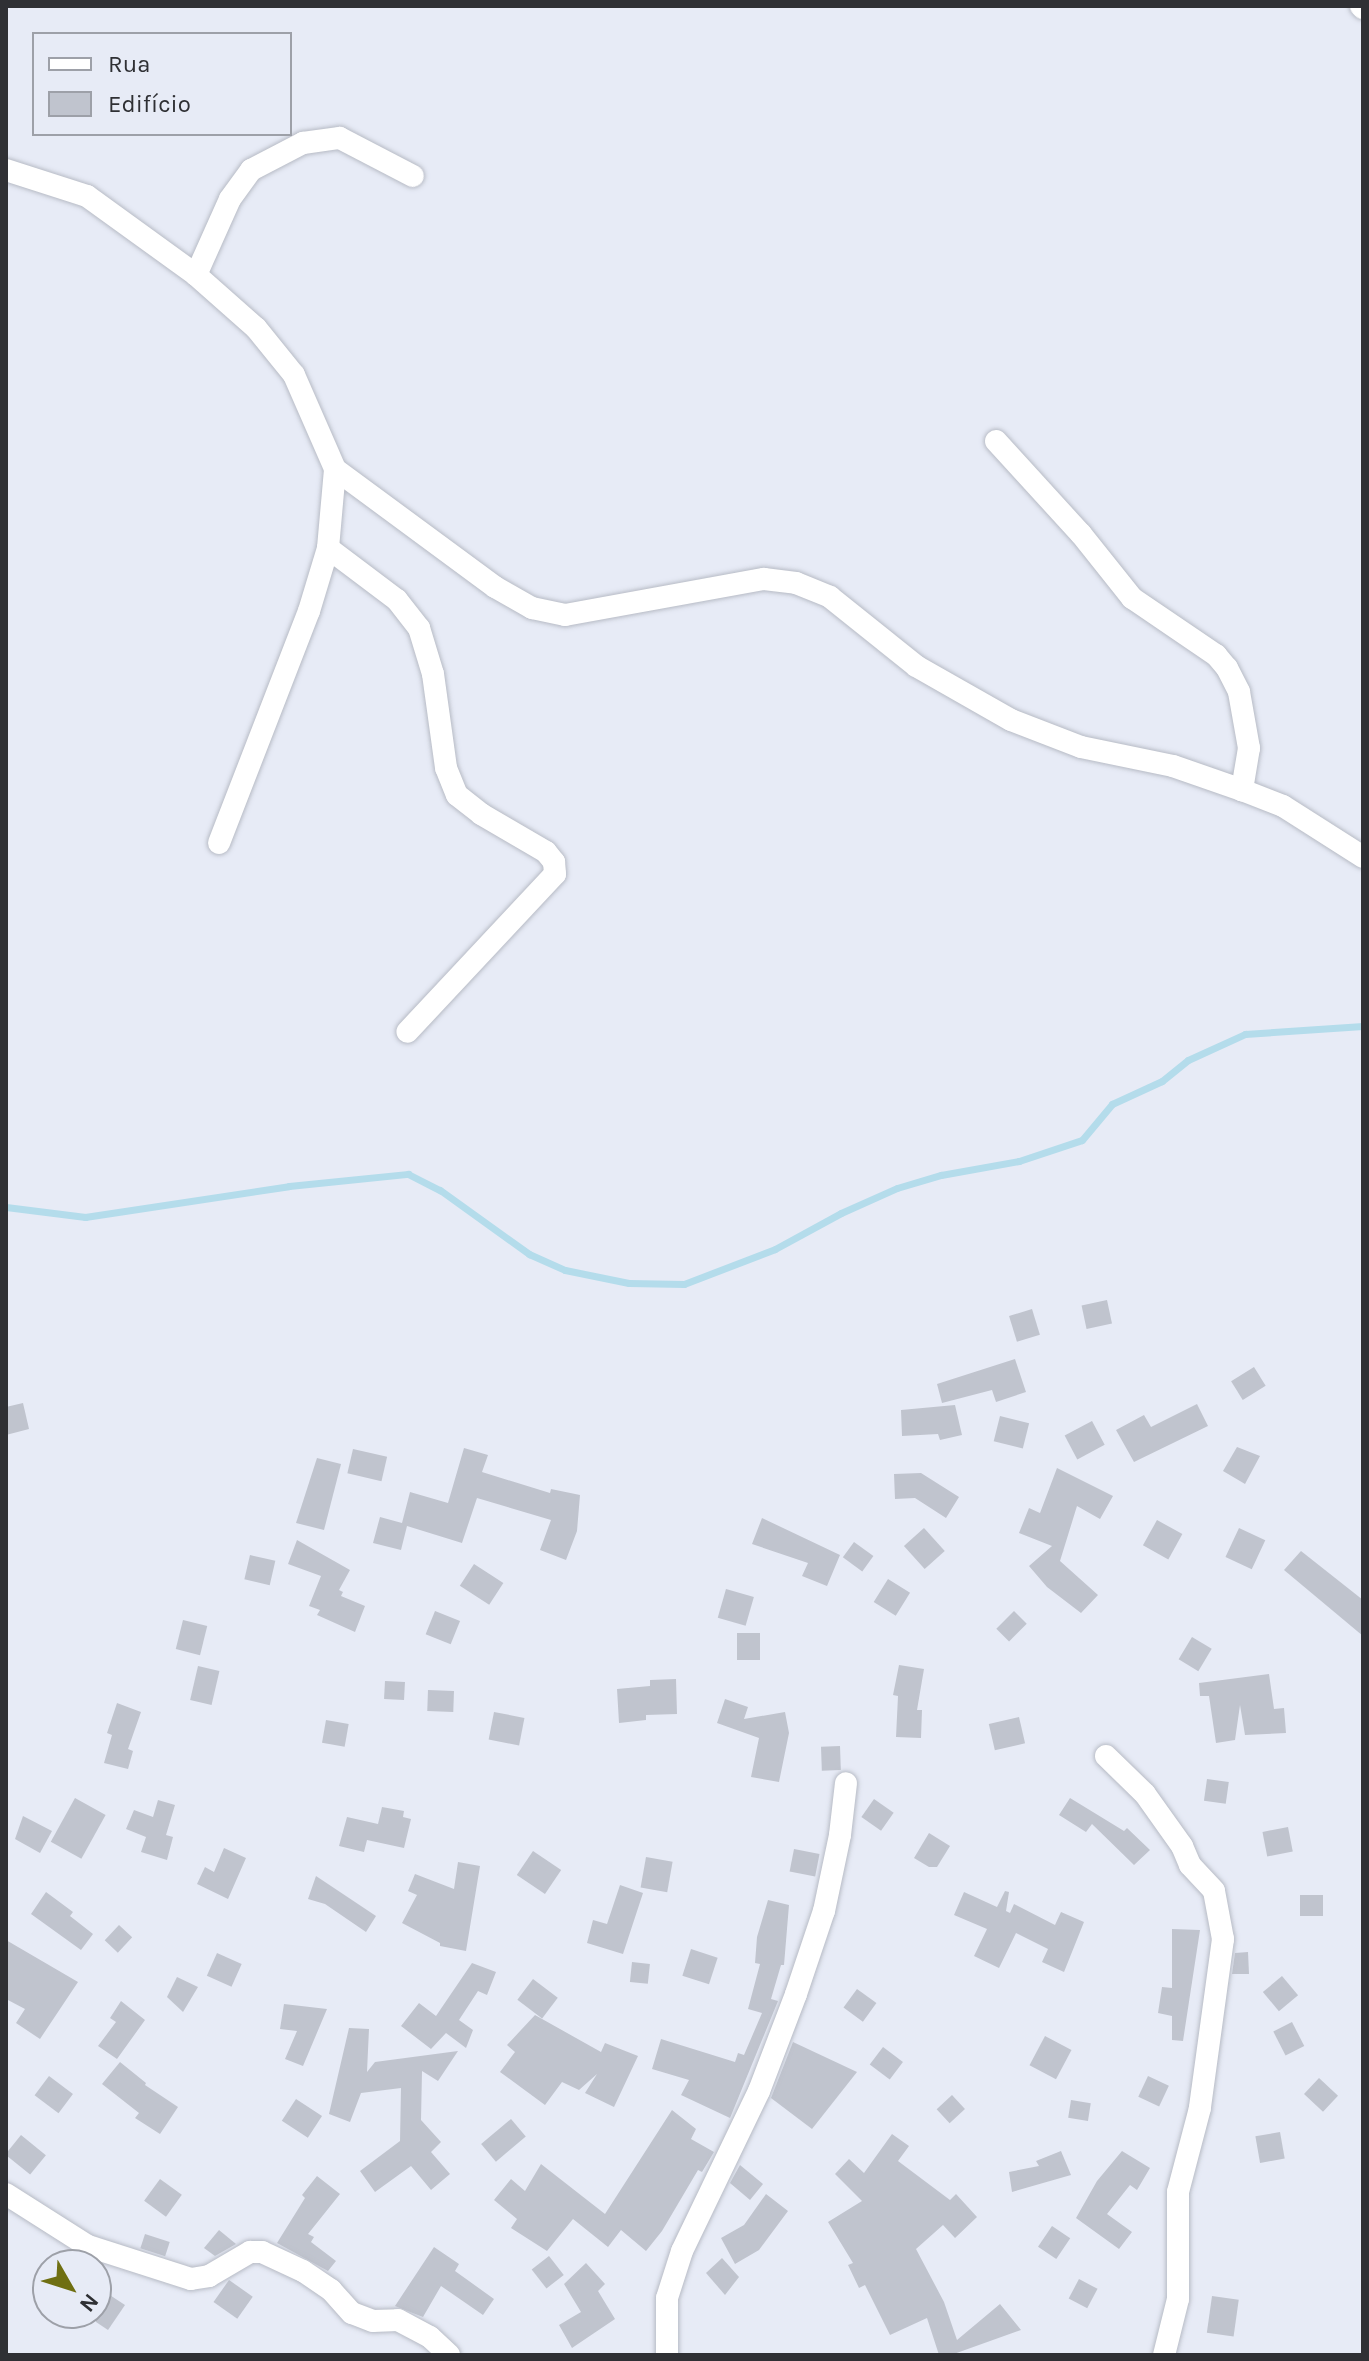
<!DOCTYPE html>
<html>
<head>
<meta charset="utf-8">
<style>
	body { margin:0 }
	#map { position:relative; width:1369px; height:2361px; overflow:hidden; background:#e7ebf6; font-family:Karla,sans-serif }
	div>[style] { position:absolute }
	.stream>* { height:7px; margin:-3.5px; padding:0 3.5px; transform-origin:3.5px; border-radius:3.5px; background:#b4dceb }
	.building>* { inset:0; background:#c0c4ce; transform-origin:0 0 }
	.roads { filter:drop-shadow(0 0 2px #b7bbc5) drop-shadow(0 0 2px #b7bbc5) }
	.minor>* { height:22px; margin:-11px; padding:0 11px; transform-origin:11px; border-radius:11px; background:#fff }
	span { translate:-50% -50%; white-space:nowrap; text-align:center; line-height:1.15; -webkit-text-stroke:6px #e7ebf6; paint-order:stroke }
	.frame { position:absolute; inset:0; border:8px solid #2f3034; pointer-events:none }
	.legend { position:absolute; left:32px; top:32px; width:260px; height:104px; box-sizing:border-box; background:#e7ebf6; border:2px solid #9da0a8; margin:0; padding:10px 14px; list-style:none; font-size:24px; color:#2f3034 }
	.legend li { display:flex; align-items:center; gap:16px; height:40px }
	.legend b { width:40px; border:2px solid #9da0a8 }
	.north { position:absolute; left:32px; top:2249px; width:80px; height:80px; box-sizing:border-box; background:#e7ebf6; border:2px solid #9da0a8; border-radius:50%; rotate:129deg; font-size:22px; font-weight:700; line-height:32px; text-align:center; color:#2f3034 }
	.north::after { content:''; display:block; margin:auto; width:28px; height:36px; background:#6f6f12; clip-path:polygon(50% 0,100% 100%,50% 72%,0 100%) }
</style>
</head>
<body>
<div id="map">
	<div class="stream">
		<i style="left:6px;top:1207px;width:80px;rotate:7.2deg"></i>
		<i style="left:85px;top:1217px;width:206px;rotate:-8.6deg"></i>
		<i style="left:289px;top:1186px;width:120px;rotate:-5.8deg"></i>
		<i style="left:408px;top:1174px;width:36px;rotate:27deg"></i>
		<i style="left:440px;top:1190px;width:110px;rotate:35.7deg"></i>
		<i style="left:529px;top:1254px;width:39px;rotate:24deg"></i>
		<i style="left:565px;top:1270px;width:65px;rotate:11.5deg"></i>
		<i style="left:629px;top:1283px;width:55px;rotate:1deg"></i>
		<i style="left:684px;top:1284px;width:97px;rotate:-21deg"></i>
		<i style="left:775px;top:1249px;width:75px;rotate:-28.6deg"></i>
		<i style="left:841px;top:1213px;width:61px;rotate:-24.1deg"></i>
		<i style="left:897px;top:1188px;width:46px;rotate:-16.5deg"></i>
		<i style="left:941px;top:1175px;width:79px;rotate:-10.2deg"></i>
		<i style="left:1019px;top:1161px;width:66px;rotate:-18.4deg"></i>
		<i style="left:1082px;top:1140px;width:47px;rotate:-50.2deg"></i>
		<i style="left:1112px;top:1104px;width:55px;rotate:-24.7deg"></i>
		<i style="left:1162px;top:1081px;width:33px;rotate:-39deg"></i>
		<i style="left:1188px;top:1060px;width:63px;rotate:-24.5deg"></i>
		<i style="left:1245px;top:1034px;width:118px;rotate:-3.9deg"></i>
	</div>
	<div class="building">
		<i style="left:1107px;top:1300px;width:24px;height:26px;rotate:78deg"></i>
		<i style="left:1032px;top:1309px;width:27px;height:24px;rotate:73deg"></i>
		<i style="clip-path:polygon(1015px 1359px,1026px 1392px,996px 1402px,992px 1390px,942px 1403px,937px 1384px)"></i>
		<i style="left:1254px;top:1367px;width:22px;height:27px;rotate:58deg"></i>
		<i style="clip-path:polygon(23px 1403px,29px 1429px,6px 1435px,6px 1407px)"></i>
		<i style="clip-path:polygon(1197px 1404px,1208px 1426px,1134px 1462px,1116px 1430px,1144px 1415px,1151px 1427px)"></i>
		<i style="clip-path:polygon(955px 1405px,962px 1435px,940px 1440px,938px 1434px,902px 1436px,901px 1410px)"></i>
		<i style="left:1000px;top:1416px;width:30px;height:26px;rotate:14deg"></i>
		<i style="left:1092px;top:1421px;width:27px;height:31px;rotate:62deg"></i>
		<i style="clip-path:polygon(1237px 1447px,1260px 1456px,1245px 1484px,1223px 1471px)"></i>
		<i style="clip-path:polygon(464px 1448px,488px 1455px,482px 1472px,550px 1493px,551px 1489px,580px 1495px,577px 1531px,566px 1560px,540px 1550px,551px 1520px,477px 1498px,462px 1543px,407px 1526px,401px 1550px,373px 1543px,380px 1517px,402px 1523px,410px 1492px,448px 1503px)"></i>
		<i style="left:353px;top:1449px;width:35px;height:25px;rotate:13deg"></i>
		<i style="clip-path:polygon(317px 1458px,341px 1464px,324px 1530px,296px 1523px)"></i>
		<i style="clip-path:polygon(1057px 1468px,1113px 1496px,1100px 1519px,1077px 1506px,1060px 1561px,1098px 1595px,1081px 1613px,1047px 1587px,1029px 1566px,1052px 1546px,1019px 1533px,1029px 1508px,1040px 1513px)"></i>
		<i style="clip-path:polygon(921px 1473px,959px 1497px,946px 1518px,915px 1498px,895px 1499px,894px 1474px)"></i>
		<i style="clip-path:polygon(762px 1518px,840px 1555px,827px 1586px,802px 1576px,808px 1563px,752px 1544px)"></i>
		<i style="left:1157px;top:1520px;width:29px;height:29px;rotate:29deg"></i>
		<i style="left:924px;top:1528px;width:31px;height:27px;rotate:48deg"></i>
		<i style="left:1239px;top:1528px;width:29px;height:32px;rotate:25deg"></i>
		<i style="clip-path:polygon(297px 1540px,350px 1570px,339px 1590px,343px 1592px,341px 1596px,365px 1606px,355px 1632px,317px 1615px,320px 1610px,309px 1606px,321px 1576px,288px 1564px)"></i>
		<i style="left:854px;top:1542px;width:24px;height:19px;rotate:36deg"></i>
		<i style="clip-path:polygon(1301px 1551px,1363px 1600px,1363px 1636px,1284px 1570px)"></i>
		<i style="left:250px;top:1555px;width:26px;height:25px;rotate:13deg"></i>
		<i style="left:474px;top:1564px;width:35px;height:26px;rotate:33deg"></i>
		<i style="left:888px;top:1579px;width:26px;height:27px;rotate:32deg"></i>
		<i style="left:726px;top:1589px;width:29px;height:30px;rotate:16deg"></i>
		<i style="left:435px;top:1611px;width:27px;height:25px;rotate:22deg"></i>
		<i style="left:1014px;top:1611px;width:18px;height:25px;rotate:45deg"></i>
		<i style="left:183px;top:1620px;width:25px;height:30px;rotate:14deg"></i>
		<i style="left:737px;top:1633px;width:23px;height:27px"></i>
		<i style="left:1192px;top:1637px;width:23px;height:26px;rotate:31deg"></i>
		<i style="clip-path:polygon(899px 1665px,924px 1669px,917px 1710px,922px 1710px,921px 1738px,896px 1737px,898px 1696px,893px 1695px)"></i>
		<i style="left:198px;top:1666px;width:22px;height:35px;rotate:13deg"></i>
		<i style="clip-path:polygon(1269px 1674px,1274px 1709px,1284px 1708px,1286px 1733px,1245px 1735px,1240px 1705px,1235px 1740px,1216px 1743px,1209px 1696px,1200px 1696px,1199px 1683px)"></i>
		<i style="clip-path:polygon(676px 1679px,677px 1714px,646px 1715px,646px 1720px,619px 1723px,617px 1689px,650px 1686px,650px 1680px)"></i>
		<i style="left:385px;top:1681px;width:20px;height:18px;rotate:3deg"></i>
		<i style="left:428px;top:1690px;width:26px;height:21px;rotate:2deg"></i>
		<i style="clip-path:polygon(725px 1699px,748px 1707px,744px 1719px,785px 1712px,789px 1733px,779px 1782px,751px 1777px,759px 1738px,717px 1723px)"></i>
		<i style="clip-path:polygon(117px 1703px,141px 1712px,128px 1749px,133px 1751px,128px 1769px,104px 1763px,112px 1735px,107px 1733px)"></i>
		<i style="left:494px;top:1712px;width:31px;height:28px;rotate:11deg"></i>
		<i style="left:1019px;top:1717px;width:27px;height:31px;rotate:77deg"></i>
		<i style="left:326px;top:1720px;width:23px;height:23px;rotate:10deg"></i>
		<i style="left:840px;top:1746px;width:24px;height:19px;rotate:88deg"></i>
		<i style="left:1207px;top:1779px;width:22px;height:22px;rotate:8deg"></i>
		<i style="left:75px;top:1798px;width:35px;height:50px;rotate:29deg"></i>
		<i style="clip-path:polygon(1070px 1798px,1124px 1831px,1127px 1828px,1150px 1850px,1134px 1865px,1092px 1824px,1086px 1832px,1059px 1815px)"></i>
		<i style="left:874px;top:1799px;width:24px;height:22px;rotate:35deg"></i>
		<i style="clip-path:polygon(158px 1800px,175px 1805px,166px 1835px,173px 1837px,167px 1860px,141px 1852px,146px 1837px,126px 1829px,134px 1810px,153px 1817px)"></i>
		<i style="clip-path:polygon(382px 1807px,404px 1811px,403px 1817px,411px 1819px,404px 1848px,367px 1840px,364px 1852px,339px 1846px,347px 1817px,378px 1824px)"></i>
		<i style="clip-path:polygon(23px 1816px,52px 1831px,40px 1853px,15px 1839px)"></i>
		<i style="left:1288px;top:1827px;width:25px;height:26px;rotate:79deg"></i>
		<i style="clip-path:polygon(929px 1833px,950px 1846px,937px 1867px,929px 1867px,914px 1858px)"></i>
		<i style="clip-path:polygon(224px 1848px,246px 1858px,228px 1899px,197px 1884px,205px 1867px,214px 1872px)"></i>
		<i style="left:794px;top:1849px;width:26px;height:23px;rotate:11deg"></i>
		<i style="left:533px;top:1851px;width:34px;height:29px;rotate:34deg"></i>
		<i style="left:646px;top:1857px;width:27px;height:31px;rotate:10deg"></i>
		<i style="clip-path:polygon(458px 1862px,480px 1866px,466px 1951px,440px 1946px,440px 1943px,402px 1923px,417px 1895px,408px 1891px,415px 1874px,454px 1889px)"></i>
		<i style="clip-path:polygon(316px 1876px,376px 1916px,366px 1932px,325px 1904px,308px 1899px)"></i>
		<i style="clip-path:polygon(620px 1885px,643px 1893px,623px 1954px,587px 1943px,593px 1920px,607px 1924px)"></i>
		<i style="clip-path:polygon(1005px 1891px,1009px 1892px,1006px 1911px,1010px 1913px,1014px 1904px,1055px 1925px,1061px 1912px,1084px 1922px,1064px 1972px,1042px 1962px,1048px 1949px,1016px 1933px,999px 1968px,974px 1956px,987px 1929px,954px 1915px,964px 1892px,997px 1907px)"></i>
		<i style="clip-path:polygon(46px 1892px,73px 1912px,70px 1916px,93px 1934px,81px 1950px,31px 1914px)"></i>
		<i style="left:1300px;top:1895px;width:23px;height:21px"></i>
		<i style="clip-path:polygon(768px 1900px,789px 1905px,784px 1965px,781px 1965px,771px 1999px,778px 2001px,730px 2118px,681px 2095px,689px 2080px,652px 2069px,661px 2039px,735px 2062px,738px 2053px,744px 2055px,762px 2013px,748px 2009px,760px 1964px,755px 1963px,757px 1937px)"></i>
		<i style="left:119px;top:1925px;width:18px;height:21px;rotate:43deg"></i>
		<i style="clip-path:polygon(1172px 1929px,1200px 1930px,1183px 2041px,1172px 2040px,1172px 2016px,1158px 2013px,1162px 1987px,1172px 1988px)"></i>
		<i style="clip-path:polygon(6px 1940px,78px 1982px,40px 2039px,16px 2023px,25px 2009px,6px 1999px)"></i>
		<i style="left:691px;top:1949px;width:28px;height:28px;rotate:18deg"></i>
		<i style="clip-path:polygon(1248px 1952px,1249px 1974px,1232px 1974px,1235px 1953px)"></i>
		<i style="left:217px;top:1953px;width:27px;height:25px;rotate:24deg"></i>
		<i style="left:632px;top:1962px;width:18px;height:20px;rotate:6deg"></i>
		<i style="clip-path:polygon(472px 1963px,496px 1972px,487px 1995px,478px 1991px,459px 2020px,473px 2030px,466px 2048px,446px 2033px,431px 2049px,401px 2026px,419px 2003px,436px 2016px)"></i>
		<i style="left:1282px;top:1976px;width:25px;height:25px;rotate:50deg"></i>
		<i style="clip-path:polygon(177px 1977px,198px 1987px,183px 2012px,167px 1997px)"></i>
		<i style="left:533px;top:1979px;width:31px;height:26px;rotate:37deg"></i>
		<i style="left:857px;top:1989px;width:24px;height:23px;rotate:36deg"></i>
		<i style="clip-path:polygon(121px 2001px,145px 2020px,117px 2059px,98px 2046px,116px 2022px,110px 2018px)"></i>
		<i style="clip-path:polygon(284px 2004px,327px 2009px,303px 2066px,285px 2059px,297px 2031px,280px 2029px)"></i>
		<i style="clip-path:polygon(535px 2015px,601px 2052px,605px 2043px,638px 2056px,614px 2107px,585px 2093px,597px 2074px,579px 2090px,562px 2082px,545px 2105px,500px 2072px,515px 2052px,507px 2045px)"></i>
		<i style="left:1292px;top:2022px;width:27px;height:21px;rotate:63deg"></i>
		<i style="clip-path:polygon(349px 2028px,369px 2029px,367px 2072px,375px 2062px,458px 2051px,438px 2081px,422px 2071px,421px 2120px,441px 2142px,431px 2152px,450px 2174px,431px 2190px,411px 2166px,375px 2192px,360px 2171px,400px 2141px,401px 2088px,361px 2093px,350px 2122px,329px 2114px)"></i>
		<i style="left:1045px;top:2036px;width:30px;height:33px;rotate:28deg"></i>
		<i style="clip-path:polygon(793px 2042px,857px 2072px,812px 2129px,771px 2098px)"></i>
		<i style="left:883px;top:2047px;width:25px;height:22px;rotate:37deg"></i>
		<i style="clip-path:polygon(120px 2062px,146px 2083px,145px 2085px,178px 2107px,160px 2134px,135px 2118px,139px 2113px,102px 2084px)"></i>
		<i style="left:49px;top:2076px;width:30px;height:24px;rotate:37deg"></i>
		<i style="left:1148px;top:2076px;width:23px;height:23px;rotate:25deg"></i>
		<i style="left:1319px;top:2078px;width:26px;height:22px;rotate:43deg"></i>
		<i style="left:952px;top:2095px;width:19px;height:21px;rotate:47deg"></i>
		<i style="left:296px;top:2099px;width:31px;height:26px;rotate:33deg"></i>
		<i style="left:1071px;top:2100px;width:20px;height:18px;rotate:9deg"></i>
		<i style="clip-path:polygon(672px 2110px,696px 2129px,691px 2139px,714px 2152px,702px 2172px,698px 2170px,662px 2231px,646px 2251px,621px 2230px,608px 2247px,573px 2219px,547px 2251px,511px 2228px,517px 2219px,494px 2200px,511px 2179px,525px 2191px,541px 2164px,605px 2214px)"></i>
		<i style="left:511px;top:2119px;width:23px;height:39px;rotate:50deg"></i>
		<i style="left:1280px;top:2132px;width:27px;height:25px;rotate:80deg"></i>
		<i style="clip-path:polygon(892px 2134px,909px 2146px,898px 2161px,950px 2200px,956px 2194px,977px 2217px,955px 2238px,943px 2225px,916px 2249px,944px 2302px,957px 2340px,1000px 2304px,1021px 2330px,951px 2355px,939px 2355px,927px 2318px,890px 2335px,865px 2285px,859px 2288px,848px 2265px,853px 2263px,828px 2222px,862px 2201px,835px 2174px,849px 2159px,864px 2173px)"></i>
		<i style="left:21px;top:2135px;width:32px;height:25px;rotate:39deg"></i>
		<i style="clip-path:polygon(1061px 2151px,1071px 2175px,1012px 2192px,1009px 2172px,1039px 2166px,1036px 2161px)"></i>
		<i style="clip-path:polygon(1122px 2151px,1150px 2168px,1137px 2190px,1130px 2185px,1107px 2214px,1132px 2232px,1119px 2249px,1076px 2218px,1097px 2181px)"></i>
		<i style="clip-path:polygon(740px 2165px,763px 2184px,750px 2200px,730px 2183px)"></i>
		<i style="clip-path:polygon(317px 2176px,340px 2194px,308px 2234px,314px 2237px,311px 2242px,336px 2261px,328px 2271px,277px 2243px,305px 2198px,302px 2195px)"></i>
		<i style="left:160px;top:2179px;width:27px;height:27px;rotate:36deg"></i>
		<i style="clip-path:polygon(766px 2194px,788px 2211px,759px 2250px,735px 2264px,721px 2238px,744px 2225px)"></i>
		<i style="left:1052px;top:2226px;width:22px;height:25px;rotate:34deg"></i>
		<i style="clip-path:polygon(219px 2230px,236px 2244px,215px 2256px,204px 2248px)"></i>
		<i style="left:145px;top:2234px;width:26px;height:15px;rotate:18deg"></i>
		<i style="clip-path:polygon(434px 2247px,459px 2264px,455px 2271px,494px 2299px,483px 2315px,441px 2286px,423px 2317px,395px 2306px)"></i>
		<i style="left:549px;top:2256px;width:24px;height:22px;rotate:52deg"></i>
		<i style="clip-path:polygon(722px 2258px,739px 2277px,725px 2295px,706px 2273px)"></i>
		<i style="clip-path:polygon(586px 2263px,605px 2284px,598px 2291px,615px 2319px,572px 2348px,559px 2325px,581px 2312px,564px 2284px)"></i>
		<i style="left:1079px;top:2279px;width:21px;height:22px;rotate:28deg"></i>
		<i style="left:229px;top:2280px;width:29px;height:27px;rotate:35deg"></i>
		<i style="clip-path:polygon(96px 2286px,125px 2305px,108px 2330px,96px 2322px)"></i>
		<i style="left:1212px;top:2296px;width:27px;height:37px;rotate:8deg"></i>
	</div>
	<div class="roads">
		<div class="minor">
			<i style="left:1361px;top:6px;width:3px;rotate:45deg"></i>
			<i style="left:6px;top:170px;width:85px;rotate:17.8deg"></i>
			<i style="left:87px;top:196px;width:135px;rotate:35.9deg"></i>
			<i style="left:196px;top:275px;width:80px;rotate:41.5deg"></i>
			<i style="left:256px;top:328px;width:60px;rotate:51deg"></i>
			<i style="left:294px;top:375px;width:103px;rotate:66.4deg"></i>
			<i style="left:335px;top:469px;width:199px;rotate:36.4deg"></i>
			<i style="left:495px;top:587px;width:43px;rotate:29.6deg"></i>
			<i style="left:532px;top:608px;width:34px;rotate:12deg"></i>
			<i style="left:565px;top:615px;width:202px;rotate:-10.3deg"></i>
			<i style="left:764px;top:579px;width:32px;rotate:7deg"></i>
			<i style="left:796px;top:583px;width:37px;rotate:22deg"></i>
			<i style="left:830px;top:597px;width:110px;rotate:38.7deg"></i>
			<i style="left:916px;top:666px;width:109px;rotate:29.6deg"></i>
			<i style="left:1011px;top:720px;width:75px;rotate:21.1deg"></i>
			<i style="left:1081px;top:747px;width:94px;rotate:11.7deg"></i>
			<i style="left:1173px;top:766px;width:73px;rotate:19.2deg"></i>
			<i style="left:1242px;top:790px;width:44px;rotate:21.3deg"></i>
			<i style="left:1283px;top:806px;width:95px;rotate:32.5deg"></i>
			<i style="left:196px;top:275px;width:83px;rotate:-65.9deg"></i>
			<i style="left:230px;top:199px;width:36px;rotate:-54deg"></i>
			<i style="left:251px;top:170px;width:59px;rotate:-27.4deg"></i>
			<i style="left:303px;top:143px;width:37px;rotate:-8deg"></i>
			<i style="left:340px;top:138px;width:82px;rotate:27.5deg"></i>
			<i style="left:996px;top:441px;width:126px;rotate:47.6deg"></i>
			<i style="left:1081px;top:534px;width:82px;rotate:51.4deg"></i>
			<i style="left:1132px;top:598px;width:102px;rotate:34.2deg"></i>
			<i style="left:1216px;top:655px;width:17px;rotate:50deg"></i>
			<i style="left:1227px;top:668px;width:27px;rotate:63deg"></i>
			<i style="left:1239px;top:692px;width:57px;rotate:79.9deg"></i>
			<i style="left:1249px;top:748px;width:43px;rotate:99.5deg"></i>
			<i style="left:328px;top:548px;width:86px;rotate:37deg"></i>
			<i style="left:397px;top:600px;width:36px;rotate:52deg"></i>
			<i style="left:419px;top:628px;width:48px;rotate:73.1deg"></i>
			<i style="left:433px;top:674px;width:95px;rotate:82.1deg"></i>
			<i style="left:446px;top:768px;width:29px;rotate:68deg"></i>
			<i style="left:457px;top:795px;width:31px;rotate:38deg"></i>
			<i style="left:481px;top:814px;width:75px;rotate:30.3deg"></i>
			<i style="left:546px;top:852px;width:13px;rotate:51deg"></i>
			<i style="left:554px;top:862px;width:12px;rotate:85deg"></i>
			<i style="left:555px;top:874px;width:216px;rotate:133.1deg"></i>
			<i style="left:219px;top:843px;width:249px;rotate:-68.8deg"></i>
			<i style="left:309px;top:611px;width:66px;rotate:-73.2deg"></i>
			<i style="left:328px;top:548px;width:79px;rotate:-84.9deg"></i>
			<i style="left:1106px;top:1756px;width:54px;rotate:44.3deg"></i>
			<i style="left:1145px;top:1794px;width:64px;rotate:54.6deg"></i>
			<i style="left:1182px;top:1846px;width:21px;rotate:67deg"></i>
			<i style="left:1190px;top:1865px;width:35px;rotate:47deg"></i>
			<i style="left:1214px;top:1891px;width:49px;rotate:79.4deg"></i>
			<i style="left:1223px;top:1939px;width:171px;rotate:97.8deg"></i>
			<i style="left:1200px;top:2108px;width:87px;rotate:104.7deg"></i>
			<i style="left:1178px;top:2192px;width:107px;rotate:90deg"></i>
			<i style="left:1178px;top:2299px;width:58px;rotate:104deg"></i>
			<i style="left:6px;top:2194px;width:97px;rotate:32.4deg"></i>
			<i style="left:88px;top:2246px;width:108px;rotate:17.8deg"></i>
			<i style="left:191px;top:2279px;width:18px;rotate:-9deg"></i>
			<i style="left:209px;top:2276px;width:48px;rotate:-30.3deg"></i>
			<i style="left:250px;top:2252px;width:12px"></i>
			<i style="left:262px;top:2252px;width:45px;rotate:24.9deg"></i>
			<i style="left:303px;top:2271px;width:34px;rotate:34deg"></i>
			<i style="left:331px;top:2290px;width:31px;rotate:48deg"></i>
			<i style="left:352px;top:2313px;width:22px;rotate:21deg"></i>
			<i style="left:373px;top:2321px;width:25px;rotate:-2deg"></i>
			<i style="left:398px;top:2320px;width:36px;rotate:28deg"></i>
			<i style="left:430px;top:2337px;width:26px;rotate:43deg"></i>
			<i style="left:667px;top:2355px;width:57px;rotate:-90deg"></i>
			<i style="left:667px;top:2298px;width:49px;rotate:-72.3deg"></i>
			<i style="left:682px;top:2251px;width:178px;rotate:-64.3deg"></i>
			<i style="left:759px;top:2091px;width:104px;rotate:-69.1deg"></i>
			<i style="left:796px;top:1994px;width:88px;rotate:-71.4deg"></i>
			<i style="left:824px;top:1911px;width:78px;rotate:-78.1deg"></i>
			<i style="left:840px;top:1835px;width:52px;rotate:-83.4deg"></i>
		</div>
	</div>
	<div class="frame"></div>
	<ul class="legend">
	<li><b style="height:10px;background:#fff"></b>Rua</li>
	<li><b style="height:22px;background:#c0c4ce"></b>Edifício</li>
	</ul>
	<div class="north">N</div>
</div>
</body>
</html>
